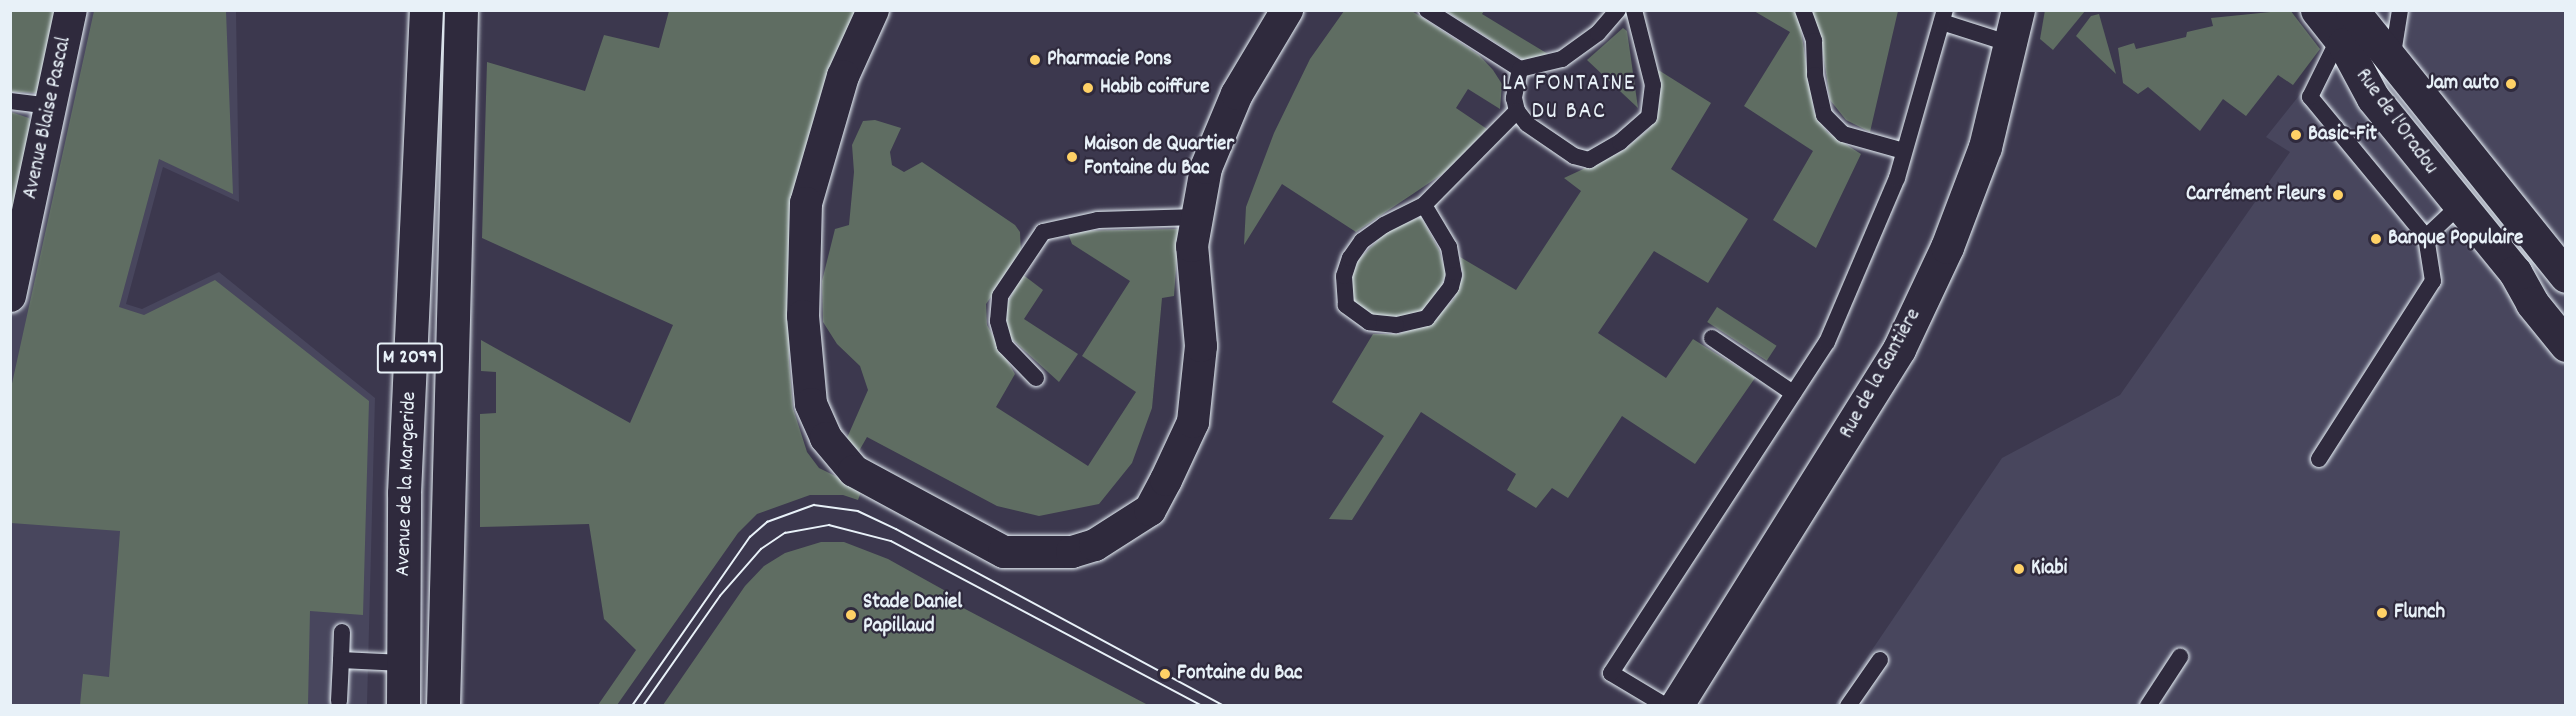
<!DOCTYPE html>
<html>
<head>
<meta charset="utf-8">
<style>
	body { margin:0 }
	#map { position:relative; width:2576px; height:716px; overflow:hidden; background:#3c384e; font-family:Dekko,sans-serif }
	div>[style] { position:absolute }
	.built>* { inset:0; background:#48465d }
	.green>* { inset:0; background:#5f6d62; transform-origin:0 0 }
	.roads { filter:drop-shadow(0 0 2px #e8f1f8) drop-shadow(0 0 2px #e8f1f8) }
	.lane>* { height:16px; margin:-8px; padding:0 8px; transform-origin:8px; border-radius:8px; background:#2f2a3d }
	.street>* { height:32px; margin:-16px; padding:0 16px; transform-origin:16px; border-radius:16px; background:#2f2a3d }
	.secondary>* { height:33px; margin:-16.5px; padding:0 16.5px; transform-origin:16.5px; border-radius:16.5px; background:#2f2a3d }
	.primary>* { height:33px; margin:-16.5px; padding:0 16.5px; transform-origin:16.5px; border-radius:16.5px; background:#2f2a3d }
	.tram>* { height:1.5px; margin:-0.75px; padding:0 0.75px; transform-origin:0.75px; border-radius:0.75px; background:#e8f1f8 }
	.dots>* { width:16px; height:16px; translate:-50% -50%; box-sizing:border-box; border:3px solid #2f2a3d; border-radius:50% }
	span { translate:-50% -50%; white-space:nowrap; text-align:center; line-height:1.15; -webkit-text-stroke:4.5px #2f2a3d; paint-order:stroke }
	.shield-label span { padding:2px 4px; background:#2f2a3d; border:2px solid; border-radius:4px; -webkit-text-stroke-width:0 }
	.shield-label { font-size:20px; color:#e8f1f8; font-weight:700 }
	.poi-label { font-size:21px; color:#e8f1f8; font-weight:700 }
	.left { translate:0 -50%; text-align:left }
	.right { translate:-100% -50%; text-align:right }
	.street-label { font-size:21px; color:#e8f1f8 }
	.quarter-label { font-size:24px; color:#e8f1f8; letter-spacing:1.5px }
	.frame { position:absolute; inset:0; border:12px solid #e8f1f8; pointer-events:none }
</style>
</head>
<body>
<div id="map">
	<div class="built">
		<i style="clip-path:polygon(10px 11px,236px 11px,239px 202px,163px 167px,126px 304px,142px 309px,219px 272px,375px 398px,367px 705px,11px 705px)"></i>
		<i style="clip-path:polygon(2367px 11px,2565px 11px,2565px 705px,1834px 706px,2002px 458px,2120px 395px,2290px 152px,2266px 137px)"></i>
	</div>
	<div class="green">
		<i style="clip-path:polygon(2045px 10px,2085px 10px,2085px 11px,2053px 50px,2040px 39px)"></i>
		<i style="clip-path:polygon(2290px 10px,2320px 49px,2293px 85px,2278px 75px,2246px 116px,2223px 99px,2200px 131px,2148px 87px,2138px 94px,2123px 83px,2118px 48px,2134px 43px,2136px 49px,2186px 37px,2187px 32px,2213px 26px,2211px 18px)"></i>
		<i style="clip-path:polygon(11px 11px,61px 11px,38px 93px,11px 92px)"></i>
		<i style="clip-path:polygon(94px 11px,226px 11px,233px 194px,159px 159px,119px 307px,144px 315px,215px 280px,369px 401px,363px 615px,310px 611px,308px 705px,80px 705px,83px 674px,109px 677px,120px 531px,11px 523px,11px 388px)"></i>
		<i style="clip-path:polygon(669px 11px,862px 11px,791px 269px,789px 361px,793px 408px,807px 452px,819px 468px,862px 489px,858px 500px,843px 495px,810px 495px,757px 514px,738px 533px,617px 705px,598px 705px,636px 650px,604px 619px,589px 524px,480px 527px,480px 414px,496px 413px,496px 372px,481px 371px,481px 340px,630px 423px,673px 325px,482px 238px,487px 62px,585px 91px,604px 35px,659px 48px)"></i>
		<i style="clip-path:polygon(1344px 11px,1412px 11px,1479px 55px,1493px 70px,1502px 84px,1500px 109px,1468px 89px,1456px 108px,1487px 129px,1450px 169px,1356px 232px,1282px 184px,1244px 245px,1246px 207px,1274px 133px,1310px 59px)"></i>
		<i style="clip-path:polygon(1446px 11px,1484px 11px,1482px 14px,1548px 54px,1525px 61px)"></i>
		<i style="clip-path:polygon(1754px 11px,1798px 11px,1814px 112px,1827px 132px,1861px 154px,1816px 248px,1773px 220px,1813px 151px,1744px 106px,1790px 32px)"></i>
		<i style="clip-path:polygon(1811px 11px,1898px 11px,1870px 132px,1846px 120px,1830px 100px,1821px 40px)"></i>
		<i style="clip-path:polygon(2099px 14px,2116px 74px,2076px 36px,2091px 16px)"></i>
		<i style="clip-path:polygon(1623px 28px,1627px 31px,1638px 108px,1587px 60px)"></i>
		<i style="clip-path:polygon(1652px 66px,1711px 103px,1671px 169px,1748px 219px,1708px 283px,1654px 251px,1598px 333px,1666px 378px,1693px 339px,1755px 378px,1695px 464px,1622px 416px,1568px 498px,1552px 488px,1536px 508px,1507px 490px,1516px 474px,1421px 412px,1352px 520px,1329px 519px,1384px 436px,1332px 402px,1373px 334px,1399px 334px,1432px 322px,1454px 299px,1463px 275px,1460px 257px,1516px 290px,1581px 191px,1564px 178px,1624px 150px,1650px 128px,1659px 107px,1659px 87px)"></i>
		<i style="clip-path:polygon(11px 112px,29px 118px,31px 125px,11px 224px)"></i>
		<i style="clip-path:polygon(875px 120px,901px 128px,890px 152px,892px 165px,904px 172px,922px 162px,1015px 225px,1020px 232px,1021px 254px,986px 304px,987px 325px,1015px 374px,996px 407px,1088px 466px,1136px 392px,1082px 356px,1130px 281px,1072px 244px,1067px 231px,1179px 229px,1174px 296px,1162px 298px,1152px 408px,1132px 463px,1099px 504px,1039px 516px,997px 506px,867px 437px,855px 458px,843px 447px,868px 390px,860px 366px,837px 344px,823px 322px,822px 281px,835px 229px,849px 225px,854px 172px,852px 145px,863px 121px)"></i>
		<i style="clip-path:polygon(1421px 217px,1439px 250px,1446px 273px,1439px 294px,1424px 311px,1397px 319px,1373px 315px,1353px 301px,1350px 279px,1359px 259px,1388px 230px)"></i>
		<i style="clip-path:polygon(1022px 274px,1043px 290px,1024px 319px,1078px 354px,1059px 382px,1004px 332px,1008px 302px)"></i>
		<i style="left:1717px;top:307px;width:71px;height:18px;rotate:33deg"></i>
		<i style="clip-path:polygon(821px 542px,844px 542px,888px 559px,951px 594px,948px 600px,1148px 705px,663px 705px,745px 586px,764px 566px,785px 553px)"></i>
	</div>
	<div class="roads">
		<div class="lane">
			<i style="left:1427px;top:10px;width:110px;rotate:32.4deg"></i>
			<i style="left:1520px;top:69px;width:43px;rotate:-13.4deg"></i>
			<i style="left:1562px;top:59px;width:44px;rotate:-35.8deg"></i>
			<i style="left:1598px;top:33px;width:30px;rotate:-49deg"></i>
			<i style="left:1803px;top:10px;width:33px;rotate:70deg"></i>
			<i style="left:1814px;top:41px;width:34px;rotate:88deg"></i>
			<i style="left:1815px;top:75px;width:41px;rotate:77.3deg"></i>
			<i style="left:1824px;top:115px;width:27px;rotate:45deg"></i>
			<i style="left:1843px;top:134px;width:63px;rotate:15.6deg"></i>
			<i style="left:1942px;top:22px;width:72px;rotate:17.7deg"></i>
			<i style="left:2392px;top:60px;width:51px;rotate:-80.9deg"></i>
			<i style="left:1520px;top:69px;width:30px;rotate:102deg"></i>
			<i style="left:1514px;top:98px;width:13px;rotate:77deg"></i>
			<i style="left:1517px;top:111px;width:16px;rotate:52deg"></i>
			<i style="left:1527px;top:124px;width:57px;rotate:34.2deg"></i>
			<i style="left:1574px;top:156px;width:16px;rotate:15deg"></i>
			<i style="left:1589px;top:160px;width:36px;rotate:-30deg"></i>
			<i style="left:1620px;top:142px;width:38px;rotate:-41deg"></i>
			<i style="left:1649px;top:117px;width:32px;rotate:-83deg"></i>
			<i style="left:1653px;top:85px;width:77px;rotate:-104.2deg"></i>
			<i style="left:10px;top:101px;width:41px;rotate:7deg"></i>
			<i style="left:1424px;top:205px;width:49px;rotate:59.2deg"></i>
			<i style="left:1449px;top:247px;width:28px;rotate:80deg"></i>
			<i style="left:1454px;top:275px;width:12px;rotate:104deg"></i>
			<i style="left:1451px;top:287px;width:39px;rotate:128deg"></i>
			<i style="left:1427px;top:318px;width:32px;rotate:167deg"></i>
			<i style="left:1396px;top:325px;width:27px;rotate:-174deg"></i>
			<i style="left:1369px;top:322px;width:29px;rotate:-144deg"></i>
			<i style="left:1346px;top:305px;width:29px;rotate:-94deg"></i>
			<i style="left:1344px;top:276px;width:19px;rotate:-72deg"></i>
			<i style="left:1350px;top:258px;width:21px;rotate:-55deg"></i>
			<i style="left:1362px;top:241px;width:27px;rotate:-36deg"></i>
			<i style="left:1384px;top:225px;width:45px;rotate:-26.6deg"></i>
			<i style="left:1424px;top:205px;width:132px;rotate:-45.3deg"></i>
			<i style="left:2426px;top:237px;width:47px;rotate:-43.3deg"></i>
			<i style="left:1712px;top:338px;width:98px;rotate:34.2deg"></i>
			<i style="left:1036px;top:378px;width:45px;rotate:-134.1deg"></i>
			<i style="left:1005px;top:346px;width:26px;rotate:-106deg"></i>
			<i style="left:998px;top:321px;width:25px;rotate:-85deg"></i>
			<i style="left:1000px;top:296px;width:77px;rotate:-56.1deg"></i>
			<i style="left:1043px;top:232px;width:56px;rotate:-12.3deg"></i>
			<i style="left:1098px;top:220px;width:99px;rotate:-1.7deg"></i>
			<i style="left:2319px;top:459px;width:211px;rotate:-57.4deg"></i>
			<i style="left:2433px;top:281px;width:45px;rotate:-99deg"></i>
			<i style="left:2426px;top:237px;width:182px;rotate:-129.6deg"></i>
			<i style="left:2310px;top:97px;width:66px;rotate:-63.8deg"></i>
			<i style="left:341px;top:660px;width:28px;rotate:-88deg"></i>
			<i style="left:339px;top:701px;width:41px;rotate:-87.2deg"></i>
			<i style="left:341px;top:660px;width:62px;rotate:2.8deg"></i>
			<i style="left:1666px;top:706px;width:64px;rotate:-149deg"></i>
			<i style="left:1611px;top:673px;width:395px;rotate:-56.9deg"></i>
			<i style="left:1827px;top:342px;width:178px;rotate:-66.9deg"></i>
			<i style="left:1897px;top:178px;width:175px;rotate:-74.1deg"></i>
			<i style="left:1848px;top:706px;width:56px;rotate:-55.2deg"></i>
			<i style="left:2148px;top:706px;width:59px;rotate:-56.9deg"></i>
		</div>
		<div class="street">
			<i style="left:873px;top:10px;width:72px;rotate:114.4deg"></i>
			<i style="left:843px;top:76px;width:132px;rotate:106.2deg"></i>
			<i style="left:806px;top:203px;width:113px;rotate:91.5deg"></i>
			<i style="left:803px;top:316px;width:88px;rotate:84.8deg"></i>
			<i style="left:811px;top:404px;width:37px;rotate:66deg"></i>
			<i style="left:826px;top:438px;width:43px;rotate:49.7deg"></i>
			<i style="left:854px;top:471px;width:170px;rotate:28.4deg"></i>
			<i style="left:1004px;top:552px;width:68px"></i>
			<i style="left:1072px;top:552px;width:24px;rotate:-17deg"></i>
			<i style="left:1095px;top:545px;width:65px;rotate:-32.5deg"></i>
			<i style="left:1150px;top:510px;width:34px;rotate:-62deg"></i>
			<i style="left:1166px;top:480px;width:64px;rotate:-65deg"></i>
			<i style="left:1193px;top:422px;width:76px;rotate:-84deg"></i>
			<i style="left:1201px;top:346px;width:100px;rotate:-95.1deg"></i>
			<i style="left:1192px;top:246px;width:79px;rotate:-79.8deg"></i>
			<i style="left:1206px;top:168px;width:80px;rotate:-67.3deg"></i>
			<i style="left:1237px;top:94px;width:98px;rotate:-59.2deg"></i>
			<i style="left:10px;top:296px;width:292px;rotate:-78deg"></i>
		</div>
		<div class="secondary">
			<i style="left:2317px;top:10px;width:43px;rotate:51.5deg"></i>
			<i style="left:2344px;top:44px;width:61px;rotate:61.8deg"></i>
			<i style="left:2373px;top:98px;width:225px;rotate:50.8deg"></i>
			<i style="left:2515px;top:272px;width:35px;rotate:61deg"></i>
			<i style="left:2532px;top:303px;width:54px;rotate:51deg"></i>
			<i style="left:2352px;top:10px;width:341px;rotate:51.2deg"></i>
			<i style="left:1676px;top:706px;width:421px;rotate:-58deg"></i>
			<i style="left:1899px;top:349px;width:113px;rotate:-64.8deg"></i>
			<i style="left:1947px;top:247px;width:107px;rotate:-69.2deg"></i>
			<i style="left:1985px;top:147px;width:141px;rotate:-76.5deg"></i>
		</div>
		<div class="primary">
			<i style="left:403px;top:706px;width:213px;rotate:-89.7deg"></i>
			<i style="left:404px;top:493px;width:484px;rotate:-87.4deg"></i>
			<i style="left:443px;top:706px;width:696px;rotate:-88.52deg"></i>
		</div>
	</div>
	<div class="tram">
		<i style="left:632px;top:706px;width:206px;rotate:-55.1deg"></i>
		<i style="left:750px;top:537px;width:23px;rotate:-41deg"></i>
		<i style="left:767px;top:522px;width:50px;rotate:-19.9deg"></i>
		<i style="left:814px;top:505px;width:44px;rotate:7.8deg"></i>
		<i style="left:858px;top:511px;width:42px;rotate:25.3deg"></i>
		<i style="left:896px;top:529px;width:374px;rotate:28.3deg"></i>
		<i style="left:643px;top:706px;width:134px;rotate:-55deg"></i>
		<i style="left:720px;top:596px;width:62px;rotate:-48.9deg"></i>
		<i style="left:761px;top:549px;width:29px;rotate:-34deg"></i>
		<i style="left:785px;top:533px;width:45px;rotate:-10.3deg"></i>
		<i style="left:829px;top:525px;width:64px;rotate:14.5deg"></i>
		<i style="left:891px;top:541px;width:353px;rotate:27.9deg"></i>
	</div>
	<div class="dots">
		<i style="left:1035px;top:60px;background:#ffd166"></i>
		<i style="left:2511px;top:84px;background:#ffd166"></i>
		<i style="left:1088px;top:88px;background:#ffd166"></i>
		<i style="left:2296px;top:135px;background:#ffd166"></i>
		<i style="left:1072px;top:157px;background:#ffd166"></i>
		<i style="left:2338px;top:195px;background:#ffd166"></i>
		<i style="left:2376px;top:239px;background:#ffd166"></i>
		<i style="left:2019px;top:569px;background:#ffd166"></i>
		<i style="left:2382px;top:613px;background:#ffd166"></i>
		<i style="left:851px;top:615px;background:#ffd166"></i>
		<i style="left:1165px;top:674px;background:#ffd166"></i>
	</div>
	<div class="shield-label">
		<span style="left:410px;top:358px">M 2099</span>
	</div>
	<div class="poi-label">
		<span class="left" style="left:1047px;top:60px">Pharmacie Pons</span>
		<span class="right" style="left:2499px;top:84px">Jam auto</span>
		<span class="left" style="left:1100px;top:88px">Habib coiffure</span>
		<span class="left" style="left:2308px;top:135px">Basic-Fit</span>
		<span class="left" style="left:1084px;top:157px">Maison de Quartier<br>Fontaine du Bac</span>
		<span class="right" style="left:2326px;top:195px">Carrément Fleurs</span>
		<span class="left" style="left:2388px;top:239px">Banque Populaire</span>
		<span class="left" style="left:2031px;top:569px">Kiabi</span>
		<span class="left" style="left:863px;top:615px">Stade Daniel<br>Papillaud</span>
		<span class="left" style="left:2394px;top:613px">Flunch</span>
		<span class="left" style="left:1177px;top:674px">Fontaine du Bac</span>
	</div>
	<div class="street-label">
		<span style="left:48px;top:118px;rotate:-78deg">Avenue Blaise Pascal</span>
		<span style="left:2396px;top:122px;rotate:54deg">Rue de l'Oradou</span>
		<span style="left:1881px;top:374px;rotate:-61deg">Rue de la Gantière</span>
		<span style="left:407px;top:484px;rotate:-88deg">Avenue de la Margeride</span>
	</div>
	<div class="quarter-label">
		<span style="left:1569px;top:99px">LA FONTAINE<br>DU BAC</span>
	</div>
	<div class="frame"></div>
</div>
</body>
</html>
